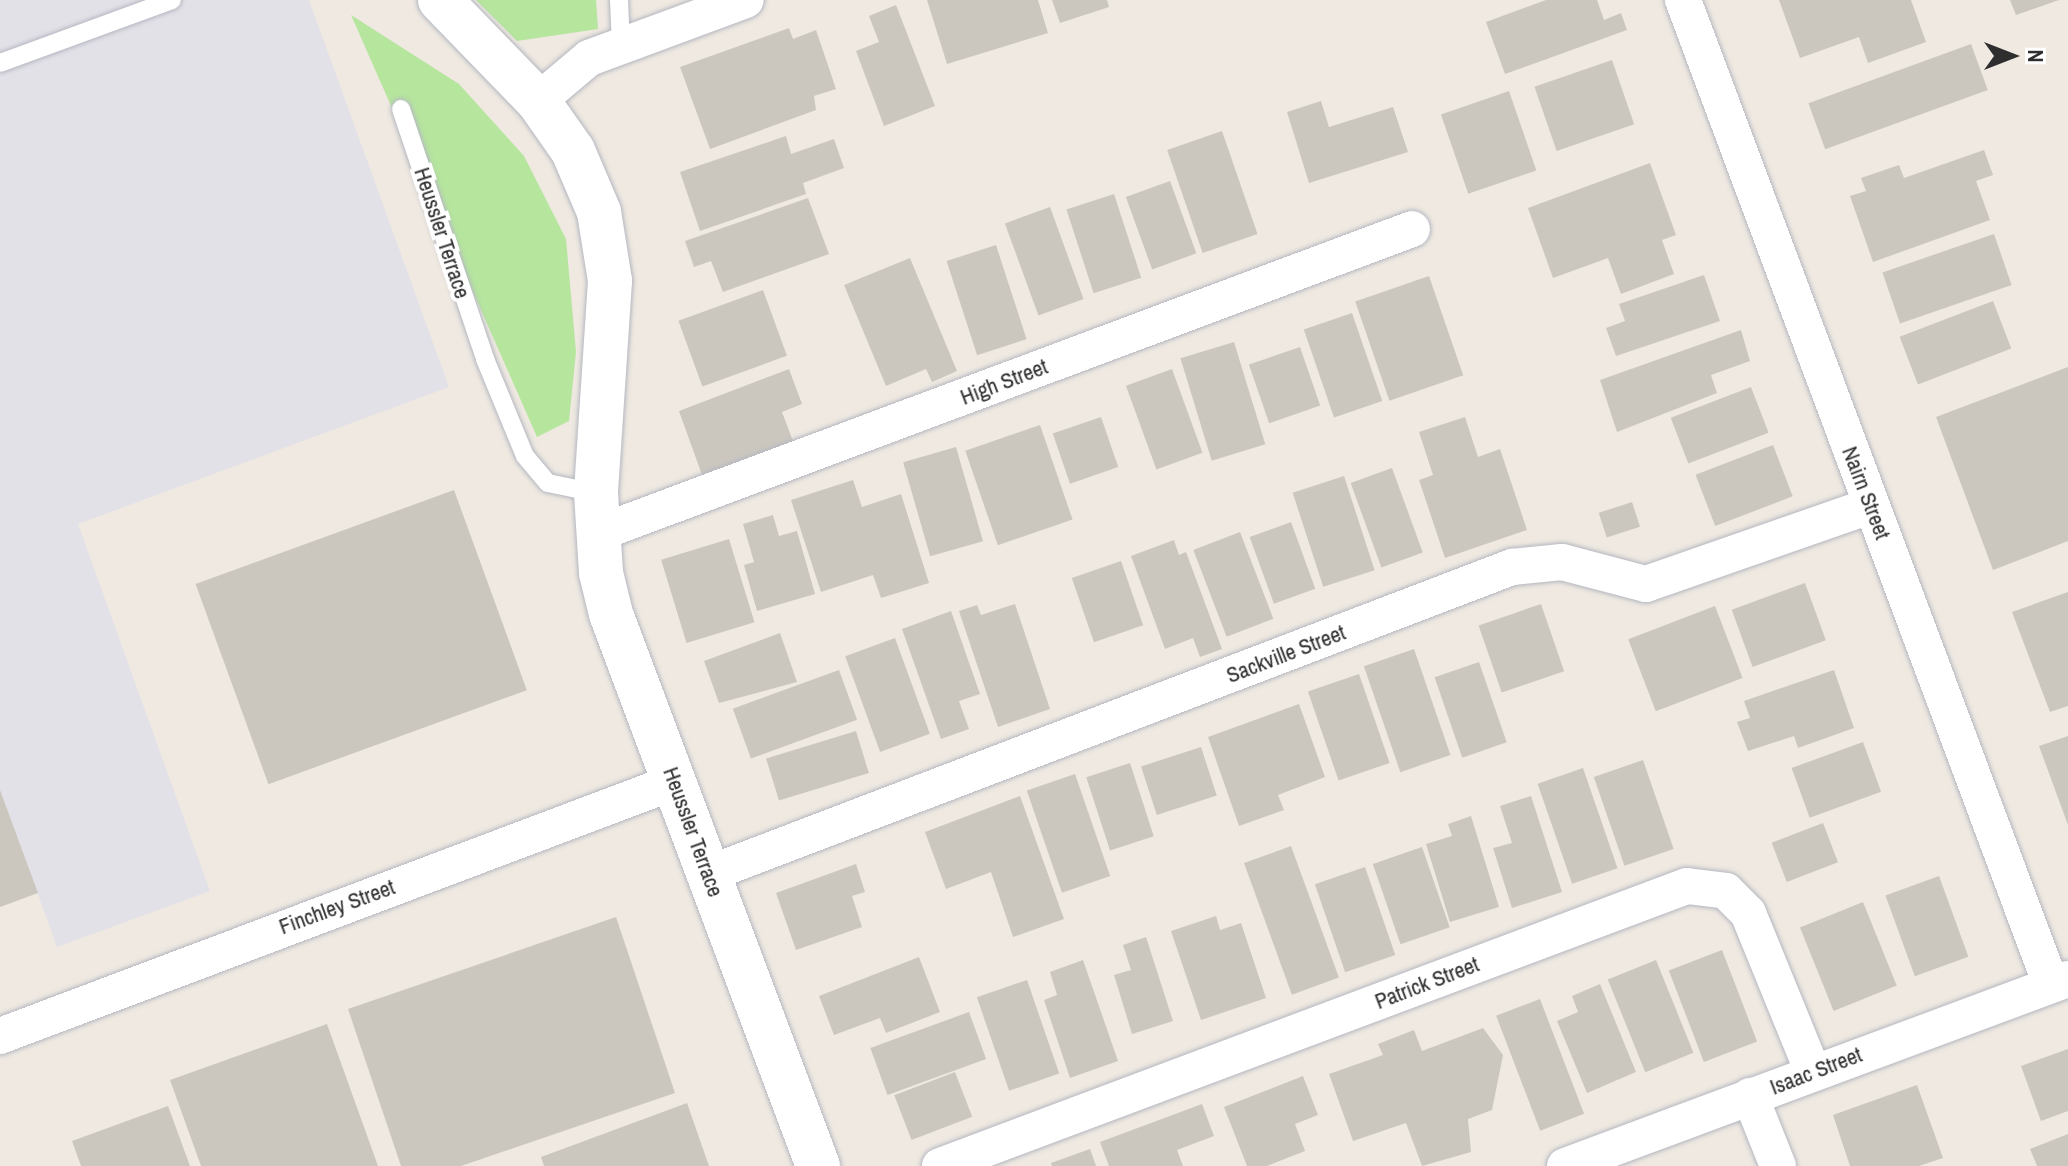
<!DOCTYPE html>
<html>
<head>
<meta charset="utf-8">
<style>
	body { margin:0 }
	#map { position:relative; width:2068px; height:1166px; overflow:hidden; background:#efe9e1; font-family:"Archivo Narrow",sans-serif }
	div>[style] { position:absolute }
	.industrial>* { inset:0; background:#e3e1e8 }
	.green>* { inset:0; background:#b6e59e }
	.building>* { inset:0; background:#cbc7bf; transform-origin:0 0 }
	.roads { filter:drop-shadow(0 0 2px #b4b7c1) drop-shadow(0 0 2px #b4b7c1) }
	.service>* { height:18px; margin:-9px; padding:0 9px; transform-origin:9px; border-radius:9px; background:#fff }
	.minor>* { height:36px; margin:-18px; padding:0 18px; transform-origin:18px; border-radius:18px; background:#fff }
	.tertiary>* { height:44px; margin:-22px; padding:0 22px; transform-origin:22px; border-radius:22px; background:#fff }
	span { translate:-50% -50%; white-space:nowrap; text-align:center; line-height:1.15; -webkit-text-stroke:8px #fff; paint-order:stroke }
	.street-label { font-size:22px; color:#2e2e2e }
	.north { position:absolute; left:1972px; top:16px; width:80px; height:80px; -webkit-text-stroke:6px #fff; paint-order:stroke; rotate:90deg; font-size:22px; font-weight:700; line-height:32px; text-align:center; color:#2e2e2e }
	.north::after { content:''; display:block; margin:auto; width:28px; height:36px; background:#2e2e2e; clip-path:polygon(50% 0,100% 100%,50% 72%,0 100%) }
</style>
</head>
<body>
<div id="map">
	<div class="industrial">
		<i style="clip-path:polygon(0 0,309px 0,449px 387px,78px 524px,210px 891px,57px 947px,0 790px)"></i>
	</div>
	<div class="green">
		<i style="clip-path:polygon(476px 0,596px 0,598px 29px,517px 41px)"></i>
		<i style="clip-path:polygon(351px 15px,459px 84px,524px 156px,566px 239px,576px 352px,569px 421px,537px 437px)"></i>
	</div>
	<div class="building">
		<i style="clip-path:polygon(927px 0,1038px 0,1048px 33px,947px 64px)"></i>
		<i style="clip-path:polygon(1052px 0,1107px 0,1109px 7px,1060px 23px)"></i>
		<i style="clip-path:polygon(1546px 0,1597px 0,1604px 20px,1621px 13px,1627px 30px,1505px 74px,1486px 22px)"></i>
		<i style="clip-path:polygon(1779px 0,1911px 0,1926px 42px,1868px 63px,1859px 37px,1800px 58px)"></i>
		<i style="clip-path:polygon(2010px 0,2059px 0,2016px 15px)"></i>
		<i style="clip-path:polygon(896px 5px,935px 106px,884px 126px,856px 51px,879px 42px,869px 16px)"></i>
		<i style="clip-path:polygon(789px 28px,793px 39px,816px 30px,836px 89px,814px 96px,816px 110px,710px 149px,680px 67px)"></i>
		<i style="left:1971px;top:44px;width:49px;height:173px;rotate:70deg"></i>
		<i style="left:1612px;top:60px;width:68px;height:82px;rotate:71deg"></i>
		<i style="left:1509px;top:91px;width:84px;height:72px;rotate:71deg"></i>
		<i style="clip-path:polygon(1321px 101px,1329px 127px,1393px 107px,1408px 152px,1309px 183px,1287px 112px)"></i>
		<i style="left:1222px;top:131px;width:109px;height:58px;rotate:71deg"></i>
		<i style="clip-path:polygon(786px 136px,791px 154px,834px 139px,844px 168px,803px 183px,806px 194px,700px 231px,680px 172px)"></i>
		<i style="clip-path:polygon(1984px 150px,1993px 175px,1976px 181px,1990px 220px,1873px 262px,1850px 196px,1866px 191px,1861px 178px,1899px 165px,1904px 178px)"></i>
		<i style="clip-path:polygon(1650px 163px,1676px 235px,1662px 240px,1674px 274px,1621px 294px,1608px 258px,1553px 278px,1528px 208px)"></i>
		<i style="left:1170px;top:181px;width:77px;height:47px;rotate:70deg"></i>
		<i style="left:1114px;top:194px;width:88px;height:50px;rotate:72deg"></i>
		<i style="clip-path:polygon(808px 198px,829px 254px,723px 292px,711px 261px,694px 267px,685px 241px)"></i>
		<i style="left:1050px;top:207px;width:98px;height:48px;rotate:70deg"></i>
		<i style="left:1994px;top:234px;width:54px;height:118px;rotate:71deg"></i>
		<i style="left:996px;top:245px;width:99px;height:52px;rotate:72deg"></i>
		<i style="clip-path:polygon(910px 258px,957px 371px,932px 382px,926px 369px,886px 386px,844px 285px)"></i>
		<i style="clip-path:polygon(1704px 275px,1720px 321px,1616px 356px,1606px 328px,1625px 321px,1619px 304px)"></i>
		<i style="left:1429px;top:276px;width:105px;height:78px;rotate:71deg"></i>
		<i style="left:763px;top:290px;width:70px;height:90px;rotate:70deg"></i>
		<i style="left:1993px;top:301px;width:51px;height:100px;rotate:69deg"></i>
		<i style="left:1352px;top:313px;width:93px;height:51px;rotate:71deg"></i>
		<i style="clip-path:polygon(1741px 330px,1750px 361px,1711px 375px,1717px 393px,1617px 432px,1600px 380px)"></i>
		<i style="left:1234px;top:342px;width:107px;height:56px;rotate:73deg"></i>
		<i style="left:1300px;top:347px;width:62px;height:54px;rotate:71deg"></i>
		<i style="clip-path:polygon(2068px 367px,2068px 541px,1993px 570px,1936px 417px)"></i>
		<i style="clip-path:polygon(789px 369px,802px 404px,782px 412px,793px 441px,702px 475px,679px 411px)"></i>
		<i style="left:1172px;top:369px;width:89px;height:49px;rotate:70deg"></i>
		<i style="left:1751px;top:387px;width:49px;height:86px;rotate:69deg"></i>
		<i style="left:1101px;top:417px;width:53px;height:51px;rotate:71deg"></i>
		<i style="clip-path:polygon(1465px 417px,1478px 457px,1500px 449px,1527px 530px,1445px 558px,1419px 480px,1433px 475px,1419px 432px)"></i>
		<i style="left:1040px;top:425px;width:100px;height:79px;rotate:71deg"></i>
		<i style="left:1773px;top:445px;width:55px;height:83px;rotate:69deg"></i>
		<i style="left:956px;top:447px;width:98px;height:55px;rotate:74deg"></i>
		<i style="left:1392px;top:468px;width:90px;height:44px;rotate:70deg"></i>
		<i style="left:1344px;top:476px;width:99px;height:54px;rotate:72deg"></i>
		<i style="clip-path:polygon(853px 480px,862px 507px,901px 494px,929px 583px,881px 598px,873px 575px,821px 592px,791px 500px)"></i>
		<i style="left:454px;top:490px;width:213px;height:275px;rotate:70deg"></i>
		<i style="left:1632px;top:502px;width:26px;height:35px;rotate:72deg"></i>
		<i style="clip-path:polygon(773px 515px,779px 536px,797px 531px,815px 594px,757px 611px,744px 565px,754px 562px,743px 524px)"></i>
		<i style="left:1291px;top:522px;width:71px;height:44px;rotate:70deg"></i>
		<i style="left:1240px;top:532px;width:93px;height:50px;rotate:69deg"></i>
		<i style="left:729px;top:539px;width:87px;height:71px;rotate:73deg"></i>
		<i style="clip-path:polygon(1174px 540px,1179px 555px,1186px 552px,1222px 649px,1200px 657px,1193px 638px,1165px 649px,1131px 556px)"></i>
		<i style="left:1121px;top:561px;width:68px;height:52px;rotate:71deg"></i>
		<i style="left:1805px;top:583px;width:61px;height:78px;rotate:70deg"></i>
		<i style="clip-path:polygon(2068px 592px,2068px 706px,2050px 712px,2012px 612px)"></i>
		<i style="clip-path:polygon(1015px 604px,1050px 709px,998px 727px,959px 611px,977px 605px,981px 615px)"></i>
		<i style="left:1541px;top:604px;width:71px;height:66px;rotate:71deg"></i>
		<i style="left:1715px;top:606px;width:77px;height:93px;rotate:69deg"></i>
		<i style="clip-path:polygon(951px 611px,980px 694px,959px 701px,969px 729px,941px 739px,902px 629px)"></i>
		<i style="clip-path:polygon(780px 633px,797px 682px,719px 703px,704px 661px)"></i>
		<i style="left:895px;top:638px;width:102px;height:53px;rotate:70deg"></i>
		<i style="left:1414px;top:649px;width:112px;height:53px;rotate:71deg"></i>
		<i style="left:1479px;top:662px;width:85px;height:47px;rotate:71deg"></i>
		<i style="left:839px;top:670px;width:53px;height:113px;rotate:70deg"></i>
		<i style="clip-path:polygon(1834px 670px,1854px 728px,1798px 748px,1794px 736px,1748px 751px,1737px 722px,1750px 718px,1744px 701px)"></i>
		<i style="left:1359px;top:674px;width:94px;height:54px;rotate:71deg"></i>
		<i style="clip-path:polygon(1299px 704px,1325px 777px,1278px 795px,1284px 810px,1239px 826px,1208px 737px)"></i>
		<i style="left:856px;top:731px;width:44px;height:94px;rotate:73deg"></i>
		<i style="clip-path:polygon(2068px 736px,2068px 825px,2039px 746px)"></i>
		<i style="left:1863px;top:742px;width:53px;height:76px;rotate:70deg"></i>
		<i style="left:1201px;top:747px;width:51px;height:63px;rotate:72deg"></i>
		<i style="left:1643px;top:760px;width:94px;height:52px;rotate:71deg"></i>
		<i style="left:1130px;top:763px;width:77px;height:46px;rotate:72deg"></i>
		<i style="left:1583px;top:768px;width:106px;height:48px;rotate:71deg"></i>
		<i style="left:1075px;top:774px;width:108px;height:51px;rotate:71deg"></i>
		<i style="clip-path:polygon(0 790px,38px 893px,0 907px)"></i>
		<i style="clip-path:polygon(1020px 796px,1064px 919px,1013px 937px,991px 872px,946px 889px,925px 832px)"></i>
		<i style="clip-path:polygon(1531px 796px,1562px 892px,1512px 908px,1493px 848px,1512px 843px,1500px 806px)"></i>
		<i style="clip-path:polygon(1471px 816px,1499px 907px,1450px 922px,1426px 844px,1452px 836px,1448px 824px)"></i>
		<i style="left:1823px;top:823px;width:42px;height:55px;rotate:69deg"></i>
		<i style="left:1291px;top:846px;width:140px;height:50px;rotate:70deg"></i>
		<i style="left:1422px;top:847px;width:85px;height:52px;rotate:71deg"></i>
		<i style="clip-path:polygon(856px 864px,865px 892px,852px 896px,862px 927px,796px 950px,776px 893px)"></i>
		<i style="left:1365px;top:867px;width:93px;height:53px;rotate:71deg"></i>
		<i style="left:1939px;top:876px;width:86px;height:57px;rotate:70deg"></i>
		<i style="left:1863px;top:902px;width:90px;height:68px;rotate:68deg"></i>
		<i style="clip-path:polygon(1216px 916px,1220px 930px,1241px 923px,1266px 998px,1201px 1020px,1171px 931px)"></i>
		<i style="clip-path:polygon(616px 917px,675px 1093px,461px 1166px,401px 1166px,348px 1009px)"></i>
		<i style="clip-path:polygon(1146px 937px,1173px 1021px,1132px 1034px,1114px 975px,1131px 970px,1123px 945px)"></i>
		<i style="left:1722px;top:950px;width:98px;height:57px;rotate:69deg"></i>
		<i style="clip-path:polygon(919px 957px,940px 1012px,886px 1033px,880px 1018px,834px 1035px,819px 996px)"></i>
		<i style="clip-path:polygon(1083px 960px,1118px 1061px,1070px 1078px,1044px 1000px,1057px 995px,1050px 972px)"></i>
		<i style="left:1656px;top:960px;width:100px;height:52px;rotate:68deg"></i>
		<i style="left:1027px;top:980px;width:99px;height:53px;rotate:71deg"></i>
		<i style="clip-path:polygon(1600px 984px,1636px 1072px,1587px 1093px,1557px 1021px,1578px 1012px,1572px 996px)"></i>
		<i style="left:1540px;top:999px;width:123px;height:47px;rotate:69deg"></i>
		<i style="left:969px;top:1012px;width:50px;height:105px;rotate:70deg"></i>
		<i style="clip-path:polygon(327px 1024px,378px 1166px,201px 1166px,170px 1080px)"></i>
		<i style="clip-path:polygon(1483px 1028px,1503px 1055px,1492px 1110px,1468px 1119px,1471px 1152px,1422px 1166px,1406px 1123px,1353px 1141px,1329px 1074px,1383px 1055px,1378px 1044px,1414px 1030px,1422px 1051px)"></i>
		<i style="clip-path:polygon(2068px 1049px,2068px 1111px,2041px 1121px,2021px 1066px)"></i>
		<i style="left:955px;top:1072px;width:48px;height:65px;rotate:69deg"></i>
		<i style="clip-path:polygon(1303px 1076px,1318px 1115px,1295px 1124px,1305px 1151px,1267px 1166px,1247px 1166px,1224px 1107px)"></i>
		<i style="clip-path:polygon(1917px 1085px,1943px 1158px,1919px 1166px,1850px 1166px,1833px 1115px)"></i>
		<i style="clip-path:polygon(687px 1103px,709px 1166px,544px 1166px,541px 1157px)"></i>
		<i style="clip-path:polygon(1202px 1104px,1214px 1136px,1177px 1150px,1183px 1166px,1109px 1166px,1100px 1142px)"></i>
		<i style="clip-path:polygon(168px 1106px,190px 1166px,81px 1166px,72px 1141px)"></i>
		<i style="clip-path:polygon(2068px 1134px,2068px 1166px,2037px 1166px,2030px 1149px)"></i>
		<i style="clip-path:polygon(1090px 1149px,1096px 1166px,1052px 1166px,1051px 1163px)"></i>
	</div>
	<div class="roads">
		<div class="service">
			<i style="left:619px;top:0;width:46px;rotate:87.5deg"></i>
			<i style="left:0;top:63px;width:183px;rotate:-20.1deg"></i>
			<i style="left:401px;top:109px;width:264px;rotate:71.4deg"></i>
			<i style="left:485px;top:359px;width:105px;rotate:67.6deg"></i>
			<i style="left:525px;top:456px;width:35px;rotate:50deg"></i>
			<i style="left:548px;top:483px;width:49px;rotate:11.8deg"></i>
		</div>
		<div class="minor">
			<i style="left:1683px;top:0;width:1051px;rotate:69.51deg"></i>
			<i style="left:538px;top:101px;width:67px;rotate:-40.1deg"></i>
			<i style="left:589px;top:58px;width:167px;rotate:-20.3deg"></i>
			<i style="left:596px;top:534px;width:871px;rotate:-20.49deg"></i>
			<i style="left:708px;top:874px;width:861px;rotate:-20.9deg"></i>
			<i style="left:1512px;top:567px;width:50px;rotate:-5.7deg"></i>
			<i style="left:1562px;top:562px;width:87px;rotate:14.7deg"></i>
			<i style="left:1646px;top:584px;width:237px;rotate:-19.2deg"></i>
			<i style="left:0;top:1036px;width:720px;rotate:-20.65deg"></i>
			<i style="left:1750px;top:1096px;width:75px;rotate:68.2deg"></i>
			<i style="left:940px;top:1166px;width:798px;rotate:-20.55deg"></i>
			<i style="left:1687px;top:886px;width:39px;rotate:7deg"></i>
			<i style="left:1726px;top:891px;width:31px;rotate:45deg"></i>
			<i style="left:1748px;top:913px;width:172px;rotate:67.8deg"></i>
			<i style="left:1565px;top:1166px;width:537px;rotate:-20.39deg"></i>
		</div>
		<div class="tertiary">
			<i style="left:440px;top:0;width:141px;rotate:45.9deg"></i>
			<i style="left:538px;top:101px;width:61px;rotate:55deg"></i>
			<i style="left:573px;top:151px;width:66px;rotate:66.9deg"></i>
			<i style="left:599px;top:212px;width:70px;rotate:80.9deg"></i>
			<i style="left:610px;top:281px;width:212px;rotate:93.8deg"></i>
			<i style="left:596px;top:493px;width:80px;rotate:86.4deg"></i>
			<i style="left:601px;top:573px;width:42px;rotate:76.3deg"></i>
			<i style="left:611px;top:614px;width:590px;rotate:69.44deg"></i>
		</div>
	</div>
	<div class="street-label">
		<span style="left:442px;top:233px;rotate:72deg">Heussler Terrace</span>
		<span style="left:1004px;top:382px;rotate:-21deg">High Street</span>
		<span style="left:1866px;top:493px;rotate:69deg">Nairn Street</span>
		<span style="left:1286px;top:654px;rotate:-21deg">Sackville Street</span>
		<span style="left:693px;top:832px;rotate:70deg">Heussler Terrace</span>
		<span style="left:337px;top:907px;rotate:-20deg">Finchley Street</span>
		<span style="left:1427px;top:983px;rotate:-21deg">Patrick Street</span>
		<span style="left:1816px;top:1071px;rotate:-21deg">Isaac Street</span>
	</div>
	<div class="north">N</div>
</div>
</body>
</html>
